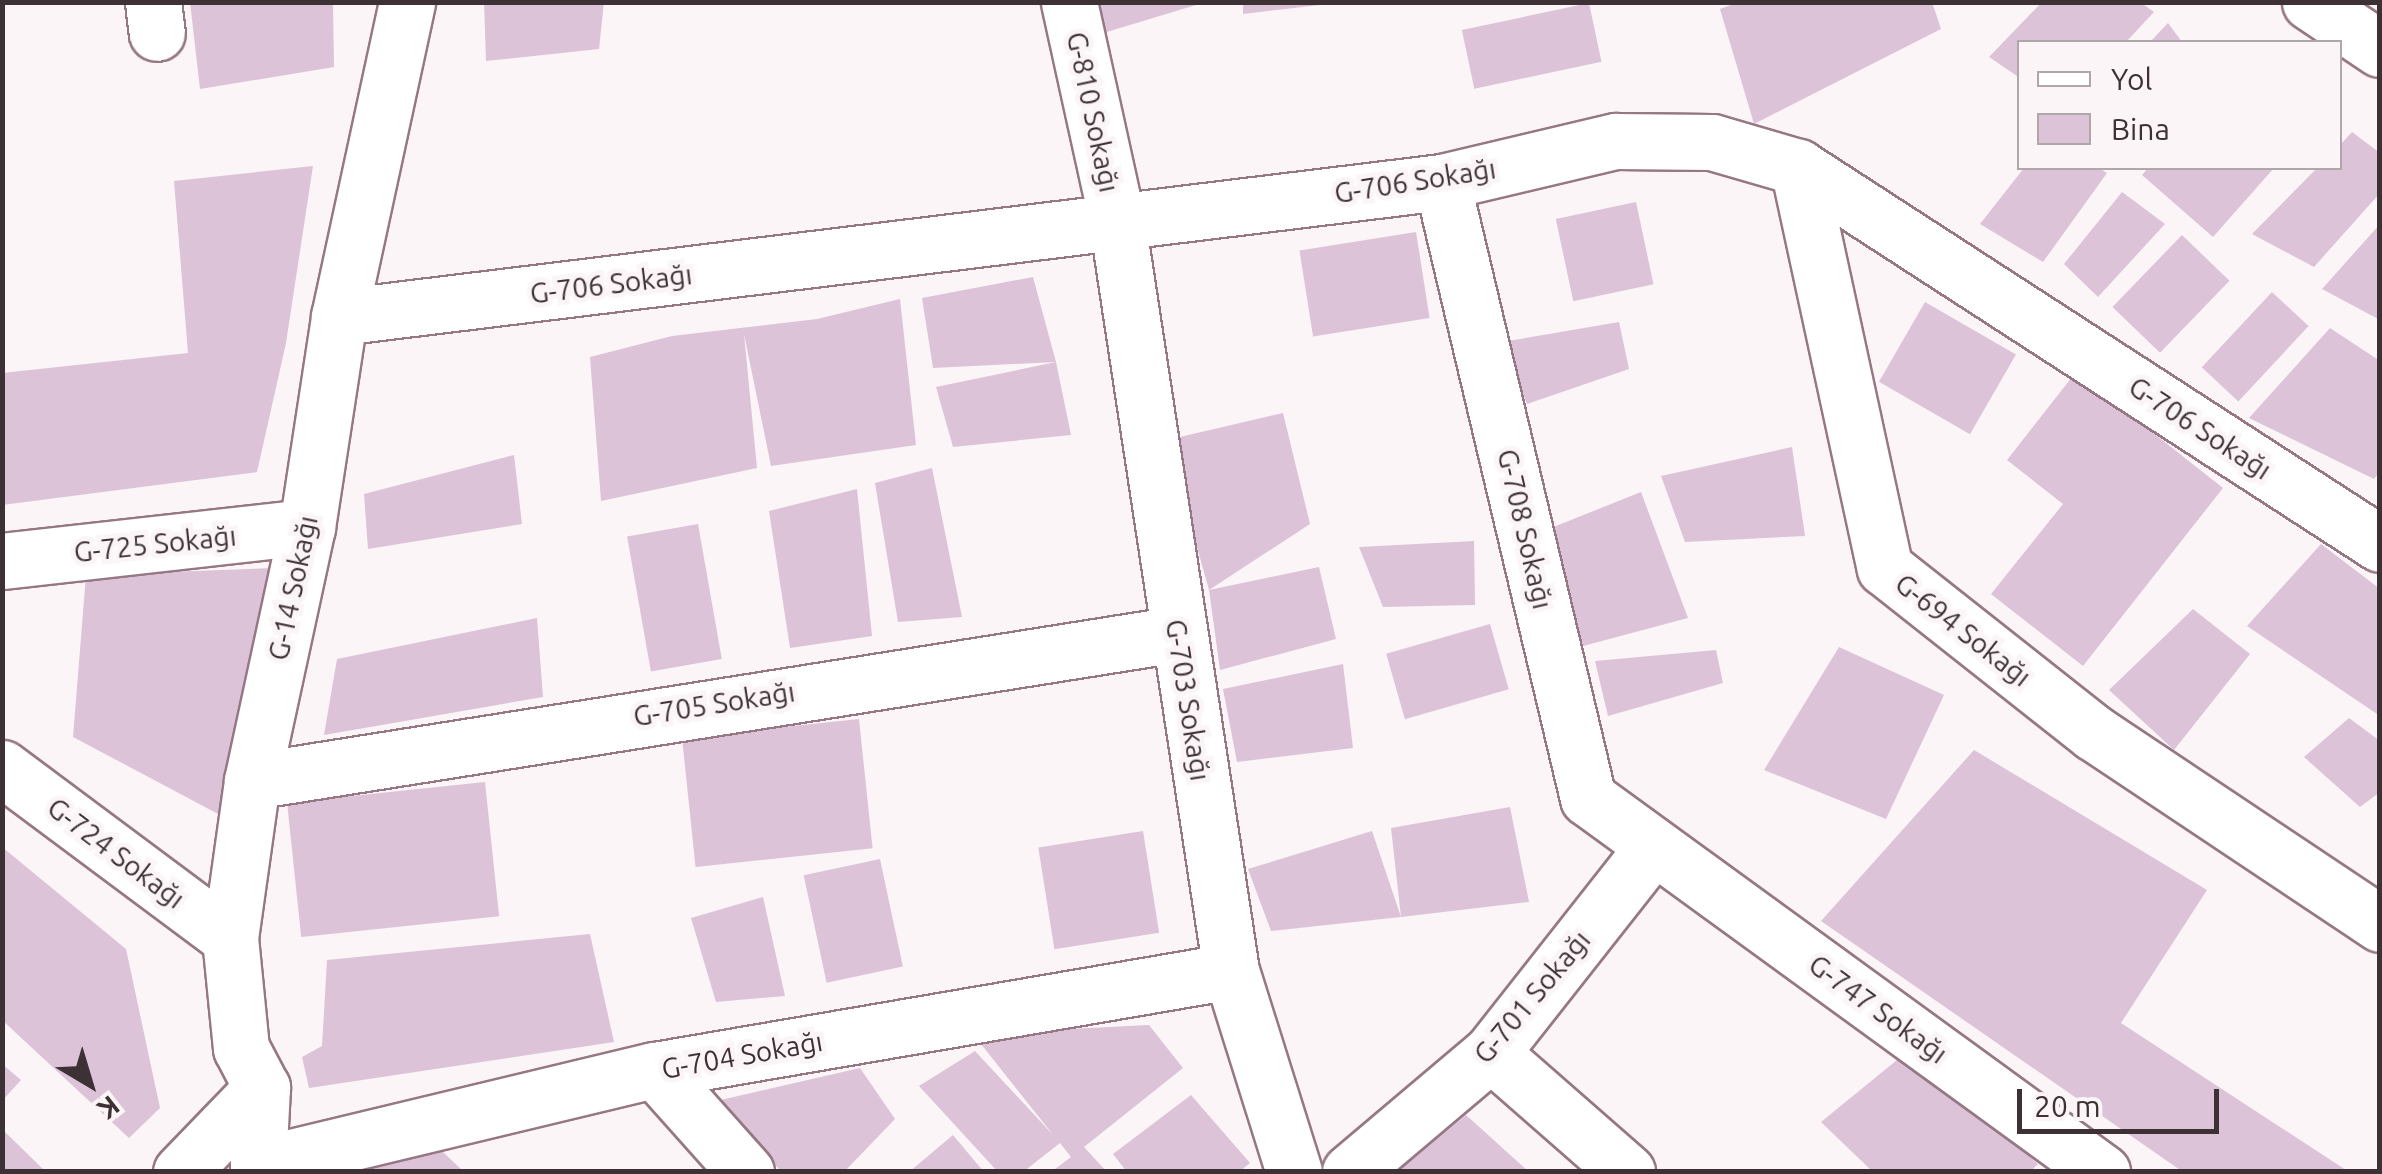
<!DOCTYPE html>
<html>
<head>
<meta charset="utf-8">
<style>
	body { margin:0 }
	#map { position:relative; width:2382px; height:1174px; overflow:hidden; background:#fbf5f7; font-family:Ubuntu,sans-serif }
	div>[style] { position:absolute }
	.building>* { inset:0; background:#dcc3d8; transform-origin:0 0 }
	.roads { filter:drop-shadow(2px 0 #967884) drop-shadow(-2px 0 #967884) drop-shadow(0 2px #967884) drop-shadow(0 -2px #967884) }
	.street>* { height:55px; margin:-27.5px; padding:0 27.5px; transform-origin:27.5px; border-radius:27.5px; background:#fff }
	.secondary>* { height:55px; margin:-27.5px; padding:0 27.5px; transform-origin:27.5px; border-radius:27.5px; background:#fff }
	span { translate:-50% -50%; white-space:nowrap; text-align:center; line-height:1.15; -webkit-text-stroke:10px #fbf5f7; paint-order:stroke }
	.street-label { font-size:28px; color:#3e3136 }
	.frame { position:absolute; inset:0; border:5px solid #3e3136; pointer-events:none }
	.legend { position:absolute; left:2017px; top:40px; width:325px; height:130px; box-sizing:border-box; background:#fbf5f7; border:2px solid #afa7aa; margin:0; padding:12px 18px; list-style:none; font-size:30px; color:#3e3136 }
	.legend li { display:flex; align-items:center; gap:20px; height:50px }
	.legend b { width:50px; border:2px solid #afa7aa }
	.north { position:absolute; left:40px; top:1034px; width:100px; height:100px; -webkit-text-stroke:8px #fbf5f7; paint-order:stroke; rotate:142deg; font-size:28px; font-weight:700; line-height:40px; text-align:center; color:#3e3136 }
	.north::after { content:''; display:block; margin:auto; width:35px; height:45px; background:#3e3136; clip-path:polygon(50% 0,100% 100%,50% 72%,0 100%) }
	.scale { position:absolute; left:2017px; top:1089px; width:202px; height:45px; box-sizing:border-box; border:5px solid #3e3136; border-top:0; padding-left:12px; font-size:30px; line-height:35px; white-space:nowrap; color:#3e3136; -webkit-text-stroke:8px #fbf5f7; paint-order:stroke }
</style>
</head>
<body>
<div id="map">
	<div class="building">
		<i style="clip-path:polygon(190px 2px,333px 2px,334px 67px,200px 89px)"></i>
		<i style="clip-path:polygon(484px 2px,604px 2px,599px 49px,486px 61px)"></i>
		<i style="clip-path:polygon(1097px 2px,1206px 2px,1100px 34px)"></i>
		<i style="clip-path:polygon(1243px 2px,1320px 2px,1320px 5px,1243px 14px)"></i>
		<i style="clip-path:polygon(1739px 2px,1932px 2px,1941px 29px,1754px 124px,1720px 9px)"></i>
		<i style="clip-path:polygon(2042px 2px,2140px 2px,2154px 12px,2126px 42px,2020px 42px,2020px 78px,1989px 57px)"></i>
		<i style="left:1589px;top:3px;width:60px;height:130px;rotate:78deg"></i>
		<i style="clip-path:polygon(2168px 23px,2182px 42px,2150px 42px)"></i>
		<i style="clip-path:polygon(2352px 132px,2380px 153px,2380px 193px,2314px 267px,2252px 234px,2317px 168px,2340px 168px,2340px 145px)"></i>
		<i style="clip-path:polygon(313px 166px,286px 343px,257px 472px,2px 505px,2px 373px,188px 353px,174px 181px)"></i>
		<i style="clip-path:polygon(2024px 168px,2099px 168px,2107px 173px,2043px 262px,1980px 224px)"></i>
		<i style="clip-path:polygon(2148px 168px,2274px 168px,2213px 237px,2142px 175px)"></i>
		<i style="clip-path:polygon(2122px 192px,2165px 224px,2098px 297px,2064px 264px)"></i>
		<i style="left:1636px;top:202px;width:84px;height:82px;rotate:78deg"></i>
		<i style="clip-path:polygon(2380px 224px,2380px 320px,2322px 289px)"></i>
		<i style="left:1416px;top:232px;width:87px;height:118px;rotate:81deg"></i>
		<i style="left:2182px;top:235px;width:66px;height:100px;rotate:44deg"></i>
		<i style="clip-path:polygon(1033px 277px,1056px 362px,933px 368px,922px 298px)"></i>
		<i style="left:2272px;top:292px;width:50px;height:103px;rotate:43deg"></i>
		<i style="clip-path:polygon(900px 299px,916px 445px,771px 466px,744px 334px,757px 468px,601px 501px,590px 357px,672px 336px,817px 319px)"></i>
		<i style="left:1925px;top:302px;width:105px;height:92px;rotate:30deg"></i>
		<i style="clip-path:polygon(1619px 322px,1629px 369px,1527px 404px,1502px 342px)"></i>
		<i style="clip-path:polygon(2330px 328px,2380px 361px,2380px 471px,2374px 479px,2249px 418px)"></i>
		<i style="clip-path:polygon(1056px 362px,1071px 435px,953px 447px,936px 387px)"></i>
		<i style="clip-path:polygon(2076px 372px,2223px 488px,2083px 666px,1991px 594px,2063px 504px,2007px 460px)"></i>
		<i style="clip-path:polygon(1283px 413px,1310px 524px,1209px 590px,1319px 567px,1336px 639px,1220px 670px,1209px 590px,1167px 440px)"></i>
		<i style="clip-path:polygon(1792px 447px,1805px 536px,1685px 542px,1661px 476px)"></i>
		<i style="clip-path:polygon(514px 455px,522px 524px,368px 549px,364px 494px)"></i>
		<i style="clip-path:polygon(932px 468px,962px 617px,898px 622px,875px 483px)"></i>
		<i style="clip-path:polygon(857px 489px,872px 636px,790px 648px,769px 511px)"></i>
		<i style="clip-path:polygon(1641px 492px,1688px 618px,1583px 646px,1546px 530px)"></i>
		<i style="left:698px;top:524px;width:137px;height:72px;rotate:80deg"></i>
		<i style="clip-path:polygon(1474px 541px,1475px 605px,1383px 607px,1359px 547px)"></i>
		<i style="clip-path:polygon(2321px 544px,2380px 589px,2380px 716px,2247px 626px)"></i>
		<i style="clip-path:polygon(274px 568px,220px 815px,73px 737px,86px 575px)"></i>
		<i style="clip-path:polygon(2193px 609px,2250px 654px,2174px 750px,2109px 690px)"></i>
		<i style="clip-path:polygon(537px 618px,543px 697px,324px 735px,337px 659px)"></i>
		<i style="left:1490px;top:624px;width:68px;height:108px;rotate:74deg"></i>
		<i style="clip-path:polygon(1839px 647px,1944px 695px,1886px 819px,1764px 770px)"></i>
		<i style="clip-path:polygon(1716px 650px,1723px 683px,1608px 716px,1595px 661px)"></i>
		<i style="clip-path:polygon(1343px 664px,1353px 748px,1237px 762px,1223px 689px)"></i>
		<i style="clip-path:polygon(2349px 718px,2380px 741px,2380px 792px,2360px 807px,2304px 757px)"></i>
		<i style="left:859px;top:719px;width:130px;height:178px;rotate:84deg"></i>
		<i style="clip-path:polygon(1974px 750px,2207px 890px,2121px 1023px,2349px 1172px,2183px 1172px,1821px 921px)"></i>
		<i style="left:485px;top:782px;width:135px;height:199px;rotate:84deg"></i>
		<i style="clip-path:polygon(1510px 807px,1529px 902px,1401px 917px,1271px 931px,1248px 869px,1372px 831px,1401px 917px,1391px 828px)"></i>
		<i style="left:1143px;top:831px;width:103px;height:106px;rotate:81deg"></i>
		<i style="clip-path:polygon(2px 847px,126px 949px,160px 1108px,129px 1138px,2px 1020px)"></i>
		<i style="left:880px;top:859px;width:110px;height:78px;rotate:78deg"></i>
		<i style="clip-path:polygon(763px 897px,785px 996px,716px 1002px,691px 918px)"></i>
		<i style="clip-path:polygon(590px 934px,614px 1042px,309px 1088px,302px 1057px,322px 1046px,327px 960px)"></i>
		<i style="clip-path:polygon(1149px 1025px,1183px 1068px,1084px 1147px,1107px 1172px,1051px 1172px,1071px 1157px,1060px 1143px,1023px 1172px,998px 1172px,919px 1086px,975px 1051px,1054px 1136px,973px 1034px)"></i>
		<i style="clip-path:polygon(1908px 1051px,2038px 1164px,2030px 1172px,1873px 1172px,1821px 1122px)"></i>
		<i style="clip-path:polygon(2px 1064px,21px 1080px,2px 1101px)"></i>
		<i style="clip-path:polygon(860px 1068px,895px 1119px,844px 1172px,782px 1172px,712px 1102px)"></i>
		<i style="clip-path:polygon(1191px 1095px,1250px 1163px,1239px 1172px,1127px 1172px,1113px 1154px)"></i>
		<i style="clip-path:polygon(1466px 1115px,1529px 1172px,1397px 1172px)"></i>
		<i style="clip-path:polygon(2px 1129px,46px 1172px,2px 1172px)"></i>
		<i style="clip-path:polygon(421px 1131px,464px 1172px,335px 1172px)"></i>
		<i style="clip-path:polygon(953px 1135px,984px 1172px,909px 1172px)"></i>
	</div>
	<div class="roads">
		<div class="street">
			<i style="left:153px;top:2px;width:31px;rotate:83deg"></i>
			<i style="left:1069px;top:2px;width:224px;rotate:77.6deg"></i>
			<i style="left:1117px;top:221px;width:759px;rotate:81.36deg"></i>
			<i style="left:1231px;top:971px;width:211px;rotate:72.6deg"></i>
			<i style="left:2310px;top:2px;width:84px;rotate:33.9deg"></i>
			<i style="left:1798px;top:167px;width:410px;rotate:77.8deg"></i>
			<i style="left:1885px;top:568px;width:266px;rotate:38.3deg"></i>
			<i style="left:2094px;top:733px;width:344px;rotate:33.7deg"></i>
			<i style="left:1442px;top:182px;width:633px;rotate:76.67deg"></i>
			<i style="left:1588px;top:798px;width:636px;rotate:36.04deg"></i>
			<i style="left:339px;top:317px;width:1111px;rotate:-6.98deg"></i>
			<i style="left:1442px;top:182px;width:179px;rotate:-13.3deg"></i>
			<i style="left:1616px;top:141px;width:96px;rotate:0.6deg"></i>
			<i style="left:1712px;top:142px;width:90px;rotate:16.2deg"></i>
			<i style="left:1798px;top:167px;width:693px;rotate:32.93deg"></i>
			<i style="left:2px;top:561px;width:307px;rotate:-6.4deg"></i>
			<i style="left:252px;top:781px;width:937px;rotate:-9.03deg"></i>
			<i style="left:230px;top:938px;width:159px;rotate:-82deg"></i>
			<i style="left:252px;top:781px;width:260px;rotate:-77.8deg"></i>
			<i style="left:307px;top:527px;width:212px;rotate:-81.3deg"></i>
			<i style="left:339px;top:317px;width:322px;rotate:-77.8deg"></i>
			<i style="left:1491px;top:1053px;width:181px;rotate:41.2deg"></i>
			<i style="left:655px;top:1070px;width:137px;rotate:48.3deg"></i>
			<i style="left:258px;top:1165px;width:408px;rotate:-13.5deg"></i>
			<i style="left:655px;top:1070px;width:584px;rotate:-9.75deg"></i>
			<i style="left:181px;top:1172px;width:117px;rotate:-46deg"></i>
			<i style="left:1350px;top:1172px;width:185px;rotate:-40.2deg"></i>
			<i style="left:1491px;top:1053px;width:262px;rotate:-51.8deg"></i>
		</div>
		<div class="secondary">
			<i style="left:2px;top:768px;width:284px;rotate:36.7deg"></i>
			<i style="left:230px;top:938px;width:111px;rotate:84.3deg"></i>
			<i style="left:241px;top:1048px;width:45px;rotate:62.3deg"></i>
			<i style="left:262px;top:1088px;width:77px;rotate:93deg"></i>
			<i style="left:258px;top:1165px;width:9px;rotate:49deg"></i>
		</div>
	</div>
	<div class="street-label">
		<span style="left:1093px;top:112px;rotate:78deg">G-810 Sokağı</span>
		<span style="left:1415px;top:181px;rotate:-9deg">G-706 Sokağı</span>
		<span style="left:611px;top:284px;rotate:-7deg">G-706 Sokağı</span>
		<span style="left:2200px;top:428px;rotate:33deg">G-706 Sokağı</span>
		<span style="left:1525px;top:529px;rotate:77deg">G-708 Sokağı</span>
		<span style="left:155px;top:544px;rotate:-6deg">G-725 Sokağı</span>
		<span style="left:293px;top:588px;rotate:-78deg">G-14 Sokağı</span>
		<span style="left:1963px;top:630px;rotate:38deg">G-694 Sokağı</span>
		<span style="left:1188px;top:700px;rotate:81deg">G-703 Sokağı</span>
		<span style="left:714px;top:704px;rotate:-9deg">G-705 Sokağı</span>
		<span style="left:116px;top:853px;rotate:37deg">G-724 Sokağı</span>
		<span style="left:1532px;top:997px;rotate:-50deg">G-701 Sokağı</span>
		<span style="left:1878px;top:1009px;rotate:36deg">G-747 Sokağı</span>
		<span style="left:742px;top:1055px;rotate:-10deg">G-704 Sokağı</span>
	</div>
	<div class="frame"></div>
	<ul class="legend">
	<li><b style="height:12px;background:#fff"></b>Yol</li>
	<li><b style="height:28px;background:#dcc3d8"></b>Bina</li>
	</ul>
	<div class="north">K</div>
	<div class="scale">20 m</div>
</div>
</body>
</html>
